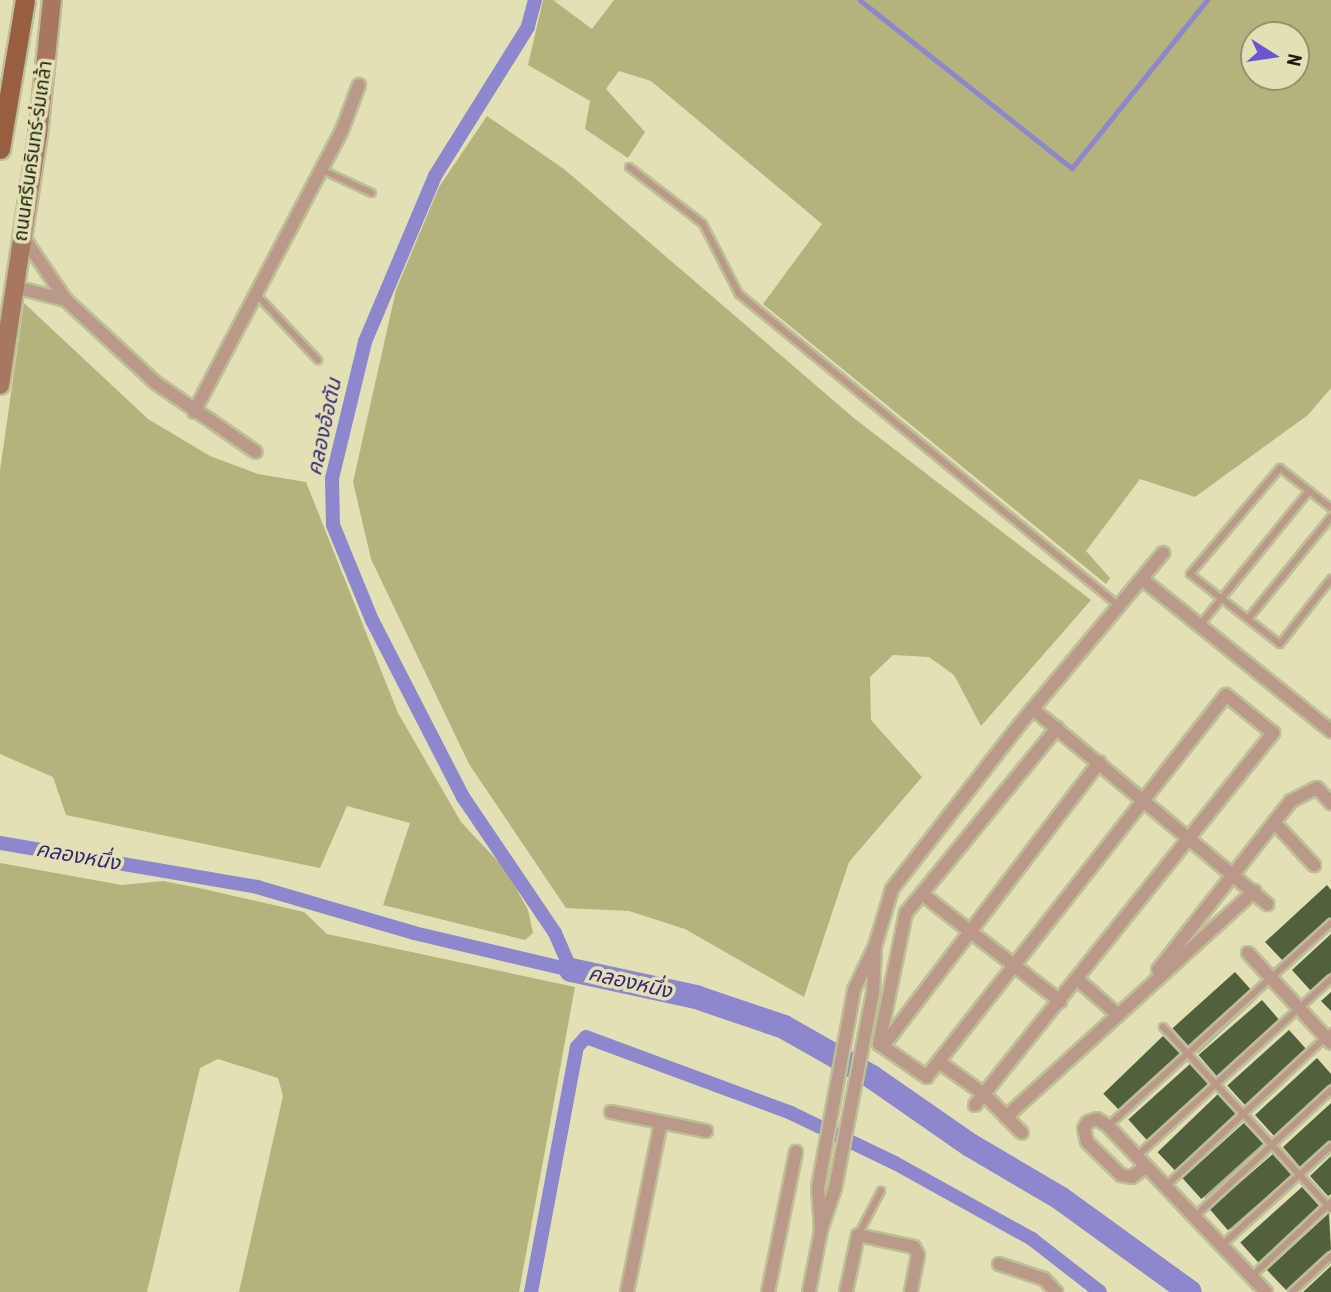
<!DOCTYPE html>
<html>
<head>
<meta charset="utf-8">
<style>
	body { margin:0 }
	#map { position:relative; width:1331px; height:1292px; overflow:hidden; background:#e1e1b5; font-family:"Roboto Condensed","Noto Sans Thai",sans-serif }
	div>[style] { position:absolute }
	.green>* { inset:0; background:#b4b37c }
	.shadow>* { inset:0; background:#0003; transform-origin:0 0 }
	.stream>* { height:4.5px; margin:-2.25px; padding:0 2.25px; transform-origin:2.25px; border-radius:2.25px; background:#8d87cd }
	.canal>* { height:14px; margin:-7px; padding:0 7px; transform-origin:7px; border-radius:7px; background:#8d87cd }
	.river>* { height:24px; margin:-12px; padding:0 12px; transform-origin:12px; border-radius:12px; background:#8d87cd }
	.building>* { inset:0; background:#52613d; transform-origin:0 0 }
	.roads { filter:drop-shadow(2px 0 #bebe97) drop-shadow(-2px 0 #bebe97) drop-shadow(0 2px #bebe97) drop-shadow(0 -2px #bebe97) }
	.service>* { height:6px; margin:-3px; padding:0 3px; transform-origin:3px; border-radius:3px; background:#ba9989 }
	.minor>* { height:12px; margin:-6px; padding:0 6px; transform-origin:6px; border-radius:6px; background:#ba9989 }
	.secondary>* { height:18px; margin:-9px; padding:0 9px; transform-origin:9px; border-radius:9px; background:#a77760 }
	.primary>* { height:19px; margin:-9.5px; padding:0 9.5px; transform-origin:9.5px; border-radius:9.5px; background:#985e41 }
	span { translate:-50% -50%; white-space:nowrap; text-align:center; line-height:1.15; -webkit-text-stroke:7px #e1e1b5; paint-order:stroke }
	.street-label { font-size:19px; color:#1e1d0d }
	.water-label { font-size:21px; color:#382678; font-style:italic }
	.north { position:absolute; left:1240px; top:21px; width:70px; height:70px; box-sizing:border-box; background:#e1e1b5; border:2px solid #939372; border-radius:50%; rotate:102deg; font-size:19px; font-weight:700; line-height:28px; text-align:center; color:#1e1d0d }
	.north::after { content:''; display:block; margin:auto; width:24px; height:32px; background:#6c56d0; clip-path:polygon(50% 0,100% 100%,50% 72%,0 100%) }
</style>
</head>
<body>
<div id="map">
	<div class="green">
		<i style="clip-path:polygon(evenodd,543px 0,553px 0,592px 29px,614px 0,1331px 0,1331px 388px,1308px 415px,1195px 497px,1140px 479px,1086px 551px,1110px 578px,1106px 584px,763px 304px,822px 224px,651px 81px,619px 71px,606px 89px,645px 132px,628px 158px,585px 129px,590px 101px,528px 65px,543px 0,1254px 35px,1296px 35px,1296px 77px,1254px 77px,1254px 35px)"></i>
		<i style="clip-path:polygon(487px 116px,564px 169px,855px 419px,1091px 600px,981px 726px,954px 675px,929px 657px,893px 655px,870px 677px,871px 720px,922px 777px,849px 862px,804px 997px,685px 929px,629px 911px,566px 908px,469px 764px,371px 559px,353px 482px,396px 290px,439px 187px)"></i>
		<i style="clip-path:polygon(24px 303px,148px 419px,210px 456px,258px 474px,306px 482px,398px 713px,461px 822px,506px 870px,528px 910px,533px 933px,525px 940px,383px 905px,410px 823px,347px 806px,320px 868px,66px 815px,53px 777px,0 754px,0 470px)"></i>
		<i style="clip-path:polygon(0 863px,122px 885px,163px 881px,199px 888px,304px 912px,327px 934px,575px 987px,519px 1292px,239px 1292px,283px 1096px,278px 1078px,218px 1059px,200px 1068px,147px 1292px,0 1292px)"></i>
	</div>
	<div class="shadow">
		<i style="clip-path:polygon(1331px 892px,1331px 928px,1289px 966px,1267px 942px)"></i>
		<i style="clip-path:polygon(1331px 936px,1331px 981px,1317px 994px,1294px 970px)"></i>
		<i style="left:1235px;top:974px;width:33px;height:81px;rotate:47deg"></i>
		<i style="left:1262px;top:1003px;width:32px;height:81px;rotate:46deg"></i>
		<i style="left:1289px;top:1032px;width:33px;height:81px;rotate:47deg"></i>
		<i style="left:1163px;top:1038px;width:33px;height:80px;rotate:47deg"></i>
		<i style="left:1190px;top:1066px;width:33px;height:80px;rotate:47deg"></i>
		<i style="clip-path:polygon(1331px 1076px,1331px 1092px,1279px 1139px,1257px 1115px)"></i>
		<i style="left:1218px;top:1096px;width:33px;height:81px;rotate:47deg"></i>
		<i style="clip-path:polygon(1331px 1105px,1331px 1149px,1307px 1171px,1285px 1147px)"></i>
		<i style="left:1245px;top:1125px;width:32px;height:80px;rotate:46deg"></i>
		<i style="left:1273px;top:1157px;width:33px;height:80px;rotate:47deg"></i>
		<i style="left:1302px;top:1190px;width:33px;height:80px;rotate:47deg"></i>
		<i style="clip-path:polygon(1328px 1216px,1331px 1257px,1290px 1292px,1269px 1270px)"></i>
	</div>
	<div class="stream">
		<i style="left:860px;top:0;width:270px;rotate:38.4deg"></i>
		<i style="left:1072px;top:168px;width:216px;rotate:-51.2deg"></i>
	</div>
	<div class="canal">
		<i style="left:535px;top:0;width:28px;rotate:105deg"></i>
		<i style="left:528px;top:27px;width:176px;rotate:122deg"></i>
		<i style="left:435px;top:176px;width:180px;rotate:112.9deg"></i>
		<i style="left:365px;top:342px;width:140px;rotate:103.6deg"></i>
		<i style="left:332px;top:478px;width:47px;rotate:88.8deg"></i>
		<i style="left:333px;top:525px;width:103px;rotate:67.7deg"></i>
		<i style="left:372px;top:620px;width:199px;rotate:62.8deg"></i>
		<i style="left:463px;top:797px;width:164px;rotate:55.9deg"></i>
		<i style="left:555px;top:933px;width:40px;rotate:66.6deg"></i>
		<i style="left:0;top:843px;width:261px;rotate:9.7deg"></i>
		<i style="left:257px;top:887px;width:164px;rotate:16.3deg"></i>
		<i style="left:414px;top:933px;width:161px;rotate:13.3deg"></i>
		<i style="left:531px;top:1292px;width:249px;rotate:-79.4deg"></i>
		<i style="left:577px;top:1047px;width:13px;rotate:-48deg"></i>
		<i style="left:586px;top:1037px;width:219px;rotate:20.3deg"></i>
		<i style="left:791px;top:1113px;width:115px;rotate:25.7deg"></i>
		<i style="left:895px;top:1163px;width:157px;rotate:29deg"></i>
		<i style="left:1032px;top:1239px;width:86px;rotate:37.9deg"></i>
	</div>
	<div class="river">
		<i style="left:571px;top:970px;width:128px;rotate:12.2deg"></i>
		<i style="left:696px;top:997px;width:93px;rotate:18.8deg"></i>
		<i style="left:784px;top:1027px;width:101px;rotate:29.6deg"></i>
		<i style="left:872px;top:1077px;width:119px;rotate:34.8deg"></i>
		<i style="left:970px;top:1145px;width:104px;rotate:30.5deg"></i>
		<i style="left:1060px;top:1198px;width:160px;rotate:35.9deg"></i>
	</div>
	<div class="building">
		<i style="clip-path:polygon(1327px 885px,1331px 890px,1331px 919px,1284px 962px,1265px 942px)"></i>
		<i style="clip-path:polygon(1331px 934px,1331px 972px,1311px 991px,1292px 970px)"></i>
		<i style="left:1235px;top:972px;width:27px;height:84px;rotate:48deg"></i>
		<i style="clip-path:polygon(1331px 992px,1331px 1011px,1321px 1001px)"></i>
		<i style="left:1262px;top:1000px;width:28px;height:84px;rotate:49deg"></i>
		<i style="left:1289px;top:1030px;width:28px;height:83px;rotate:48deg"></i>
		<i style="left:1163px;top:1036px;width:28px;height:83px;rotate:46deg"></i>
		<i style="clip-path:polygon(1317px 1058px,1331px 1074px,1331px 1083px,1274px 1136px,1255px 1115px)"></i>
		<i style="left:1190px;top:1064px;width:28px;height:83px;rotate:48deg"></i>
		<i style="left:1218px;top:1094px;width:28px;height:84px;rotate:46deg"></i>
		<i style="clip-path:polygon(1331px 1103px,1331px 1141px,1301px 1168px,1283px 1147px)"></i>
		<i style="left:1245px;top:1122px;width:28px;height:84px;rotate:48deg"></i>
		<i style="left:1273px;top:1154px;width:28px;height:84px;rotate:49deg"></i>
		<i style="clip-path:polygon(1331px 1156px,1331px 1194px,1328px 1196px,1310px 1176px)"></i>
		<i style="left:1302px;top:1187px;width:28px;height:83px;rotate:48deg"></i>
		<i style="clip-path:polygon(1329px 1213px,1331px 1249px,1286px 1290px,1267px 1270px)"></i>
		<i style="clip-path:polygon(1331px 1266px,1331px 1292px,1303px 1292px)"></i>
	</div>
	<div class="roads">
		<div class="service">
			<i style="left:629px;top:167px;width:93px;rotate:37.6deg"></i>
			<i style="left:703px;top:224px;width:79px;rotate:62.8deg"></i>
			<i style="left:739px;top:294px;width:492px;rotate:39.4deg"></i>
			<i style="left:320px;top:169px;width:57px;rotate:24.8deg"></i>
			<i style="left:255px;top:293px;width:92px;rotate:46.8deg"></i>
			<i style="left:1331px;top:508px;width:65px;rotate:-141.9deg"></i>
			<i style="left:1280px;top:468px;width:139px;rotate:130.3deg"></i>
			<i style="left:1190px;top:574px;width:114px;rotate:37.9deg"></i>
			<i style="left:1280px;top:644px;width:83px;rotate:-51.9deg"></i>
			<i style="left:1248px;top:619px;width:132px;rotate:-50.9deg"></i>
			<i style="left:1200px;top:625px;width:173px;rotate:-50.9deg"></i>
			<i style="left:1163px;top:1027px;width:248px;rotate:47.3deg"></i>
			<i style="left:1108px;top:1126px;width:302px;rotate:-42.3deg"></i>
			<i style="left:1136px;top:1157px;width:264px;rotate:-42.4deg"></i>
			<i style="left:1166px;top:1186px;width:226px;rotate:-43deg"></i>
			<i style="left:1194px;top:1217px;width:187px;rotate:-42.8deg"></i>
			<i style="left:858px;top:1235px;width:50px;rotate:-62.4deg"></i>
			<i style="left:1221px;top:1246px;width:149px;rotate:-42.3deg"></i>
			<i style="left:1251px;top:1277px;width:110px;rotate:-43.2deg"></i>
			<i style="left:1292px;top:1292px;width:53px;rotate:-42.7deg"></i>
		</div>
		<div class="minor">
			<i style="left:24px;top:238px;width:75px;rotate:55.9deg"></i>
			<i style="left:66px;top:300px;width:122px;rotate:42.7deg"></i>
			<i style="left:156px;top:383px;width:121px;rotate:34.6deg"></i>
			<i style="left:15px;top:287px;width:53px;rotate:14.3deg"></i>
			<i style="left:194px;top:412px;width:318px;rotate:-62.3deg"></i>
			<i style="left:342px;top:130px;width:48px;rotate:-69.3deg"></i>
			<i style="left:1142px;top:579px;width:243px;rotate:38.8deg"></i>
			<i style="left:1033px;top:709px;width:305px;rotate:39.8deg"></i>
			<i style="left:1274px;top:822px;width:59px;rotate:47.1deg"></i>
			<i style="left:922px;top:894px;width:175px;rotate:37.8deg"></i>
			<i style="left:1248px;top:953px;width:122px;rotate:47.3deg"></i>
			<i style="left:1158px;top:970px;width:215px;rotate:-51.8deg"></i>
			<i style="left:1291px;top:801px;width:29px;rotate:-27deg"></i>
			<i style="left:1317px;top:788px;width:21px;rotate:47deg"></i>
			<i style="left:1077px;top:979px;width:55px;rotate:41.3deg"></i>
			<i style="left:883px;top:1046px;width:357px;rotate:-52.7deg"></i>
			<i style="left:939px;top:1062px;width:55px;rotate:35.4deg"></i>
			<i style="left:984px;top:1094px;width:54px;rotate:45.7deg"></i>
			<i style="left:975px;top:1105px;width:477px;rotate:-51.3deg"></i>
			<i style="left:1273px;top:733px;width:60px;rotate:-141deg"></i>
			<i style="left:1226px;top:695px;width:485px;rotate:128.1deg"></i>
			<i style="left:927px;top:1077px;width:58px;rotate:-145.5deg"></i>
			<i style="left:879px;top:1044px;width:134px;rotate:-78.4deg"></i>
			<i style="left:906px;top:913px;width:239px;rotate:-50.8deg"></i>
			<i style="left:611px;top:1112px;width:51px;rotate:11.3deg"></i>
			<i style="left:1006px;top:1117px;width:336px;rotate:-42.3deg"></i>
			<i style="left:1145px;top:1167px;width:16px;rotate:142deg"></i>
			<i style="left:1132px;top:1177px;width:11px;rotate:-170deg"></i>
			<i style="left:1121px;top:1175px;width:47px;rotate:-135.9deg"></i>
			<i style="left:1087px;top:1142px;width:14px;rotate:-102deg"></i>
			<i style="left:1084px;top:1128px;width:7px;rotate:-56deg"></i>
			<i style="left:1088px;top:1122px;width:9px;rotate:-18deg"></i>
			<i style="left:1097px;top:1119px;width:13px;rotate:32deg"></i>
			<i style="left:1108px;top:1126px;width:229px;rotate:46.4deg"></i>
			<i style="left:821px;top:1230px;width:43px;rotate:-94deg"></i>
			<i style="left:818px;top:1187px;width:200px;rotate:-79.6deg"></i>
			<i style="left:854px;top:990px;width:49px;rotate:-64.5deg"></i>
			<i style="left:875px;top:946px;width:59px;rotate:-73.4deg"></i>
			<i style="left:892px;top:889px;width:209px;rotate:-52.2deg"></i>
			<i style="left:1020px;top:724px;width:223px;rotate:-50.1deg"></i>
			<i style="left:999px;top:1264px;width:47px;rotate:18.4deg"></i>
			<i style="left:1044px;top:1279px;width:18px;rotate:47deg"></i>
			<i style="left:627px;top:1292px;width:173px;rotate:-78.7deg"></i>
			<i style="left:661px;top:1122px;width:46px;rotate:11.3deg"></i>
			<i style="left:768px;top:1292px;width:143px;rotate:-78.7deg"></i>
			<i style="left:809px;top:1292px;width:63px;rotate:-79deg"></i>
			<i style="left:821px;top:1230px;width:44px;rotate:-71.6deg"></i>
			<i style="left:835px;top:1188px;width:199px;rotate:-79deg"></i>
			<i style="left:873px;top:993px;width:47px;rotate:-87.6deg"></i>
			<i style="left:846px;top:1292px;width:58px;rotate:-78.1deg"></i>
			<i style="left:858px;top:1235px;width:57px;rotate:12.1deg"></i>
			<i style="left:914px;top:1247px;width:9px;rotate:63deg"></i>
			<i style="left:918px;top:1255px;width:38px;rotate:101deg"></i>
		</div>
		<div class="secondary">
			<i style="left:0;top:385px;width:253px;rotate:-81.4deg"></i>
			<i style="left:38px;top:135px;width:136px;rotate:-84.1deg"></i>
		</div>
		<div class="primary">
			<i style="left:0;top:149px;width:151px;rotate:-80.5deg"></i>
		</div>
	</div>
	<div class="street-label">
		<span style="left:33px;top:151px;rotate:-82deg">ถนนศรีนครินทร์-ร่มเกล้า</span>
	</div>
	<div class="water-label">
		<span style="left:324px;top:427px;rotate:-78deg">คลองอ้อตัน</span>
		<span style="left:78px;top:856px;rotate:10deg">คลองหนึ่ง</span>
		<span style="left:630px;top:982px;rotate:13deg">คลองหนึ่ง</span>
	</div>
	<div class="north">N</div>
</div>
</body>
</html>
